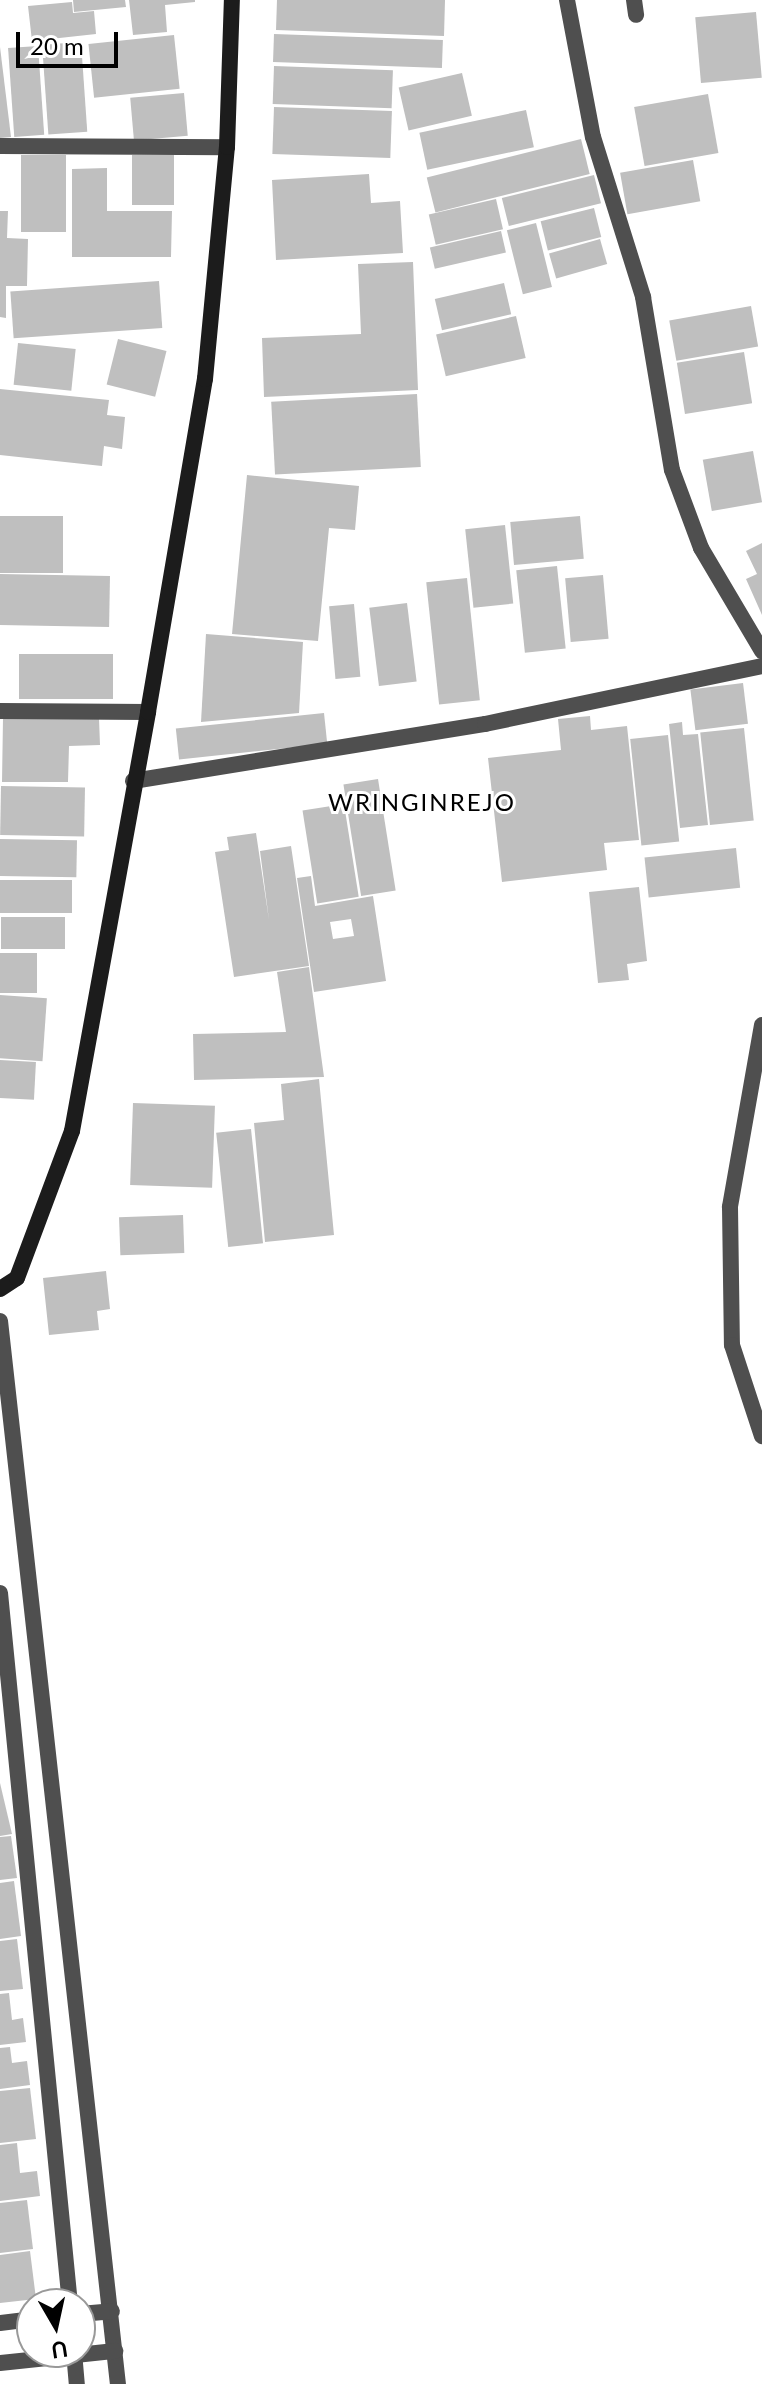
<!DOCTYPE html>
<html>
<head>
<meta charset="utf-8">
<style>
	body { margin:0 }
	#map { position:relative; width:762px; height:2384px; overflow:hidden; background:#fff; font-family:Lato,sans-serif }
	div>[style] { position:absolute }
	.building>* { inset:0; background:#bfbfbf; transform-origin:0 0 }
	.street>* { height:16px; margin:-8px; padding:0 8px; transform-origin:8px; border-radius:8px; background:#4f4f4f }
	.secondary>* { height:16px; margin:-8px; padding:0 8px; transform-origin:8px; border-radius:8px; background:#1c1c1c }
	span { translate:-50% -50%; white-space:nowrap; text-align:center; line-height:1.15; -webkit-text-stroke:6px #fff; paint-order:stroke }
	.quarter-label { font-size:24px; color:#000; letter-spacing:2px }
	.north { position:absolute; left:16px; top:2288px; width:80px; height:80px; box-sizing:border-box; background:#fff; border:2px solid #999; border-radius:50%; rotate:171deg; font-size:22px; font-weight:700; line-height:32px; text-align:center; color:#000 }
	.north::after { content:''; display:block; margin:auto; width:28px; height:36px; background:#000; clip-path:polygon(50% 0,100% 100%,50% 72%,0 100%) }
	.scale { position:absolute; left:16px; top:32px; width:102px; height:36px; box-sizing:border-box; border:4px solid #000; border-top:0; padding-left:10px; font-size:24px; line-height:28px; white-space:nowrap; color:#000; -webkit-text-stroke:6px #fff; paint-order:stroke }
</style>
</head>
<body>
<div id="map">
	<div class="building">
		<i style="clip-path:polygon(73px 0,125px 0,126px 7px,74px 12px)"></i>
		<i style="clip-path:polygon(129px 0,195px 0,195px 2px,165px 5px,167px 32px,133px 35px)"></i>
		<i style="clip-path:polygon(277px 0,445px 0,444px 36px,276px 30px)"></i>
		<i style="clip-path:polygon(72px 2px,73px 13px,94px 11px,96px 34px,32px 41px,28px 6px)"></i>
		<i style="left:756px;top:12px;width:66px;height:61px;rotate:85deg"></i>
		<i style="left:274px;top:34px;width:169px;height:28px;rotate:2deg"></i>
		<i style="left:174px;top:35px;width:54px;height:86px;rotate:84deg"></i>
		<i style="left:81px;top:42px;width:90px;height:39px;rotate:86deg"></i>
		<i style="left:38px;top:46px;width:89px;height:30px;rotate:86deg"></i>
		<i style="clip-path:polygon(0 47px,11px 137px,0 138px)"></i>
		<i style="left:274px;top:66px;width:119px;height:38px;rotate:2deg"></i>
		<i style="left:462px;top:73px;width:44px;height:65px;rotate:77deg"></i>
		<i style="left:184px;top:93px;width:43px;height:54px;rotate:85deg"></i>
		<i style="left:708px;top:94px;width:60px;height:75px;rotate:80deg"></i>
		<i style="left:274px;top:107px;width:118px;height:47px;rotate:2deg"></i>
		<i style="left:526px;top:110px;width:38px;height:109px;rotate:78deg"></i>
		<i style="left:581px;top:139px;width:36px;height:159px;rotate:76deg"></i>
		<i style="left:66px;top:155px;width:77px;height:45px;rotate:90deg"></i>
		<i style="left:132px;top:155px;width:42px;height:50px"></i>
		<i style="left:693px;top:160px;width:42px;height:74px;rotate:80deg"></i>
		<i style="clip-path:polygon(107px 168px,107px 211px,172px 211px,171px 257px,72px 257px,72px 169px)"></i>
		<i style="clip-path:polygon(369px 174px,371px 203px,400px 201px,403px 253px,276px 260px,272px 180px)"></i>
		<i style="left:594px;top:175px;width:29px;height:95px;rotate:76deg"></i>
		<i style="left:496px;top:199px;width:31px;height:69px;rotate:77deg"></i>
		<i style="left:594px;top:208px;width:30px;height:55px;rotate:76deg"></i>
		<i style="clip-path:polygon(0 211px,8px 211px,7px 238px,28px 239px,27px 286px,6px 286px,6px 318px,0 317px)"></i>
		<i style="left:536px;top:223px;width:66px;height:30px;rotate:76deg"></i>
		<i style="left:501px;top:231px;width:22px;height:73px;rotate:77deg"></i>
		<i style="left:600px;top:239px;width:26px;height:53px;rotate:74deg"></i>
		<i style="clip-path:polygon(413px 262px,418px 390px,264px 397px,262px 338px,361px 334px,358px 264px)"></i>
		<i style="left:159px;top:281px;width:47px;height:149px;rotate:86deg"></i>
		<i style="left:504px;top:283px;width:32px;height:71px;rotate:77deg"></i>
		<i style="left:751px;top:306px;width:41px;height:83px;rotate:80deg"></i>
		<i style="left:516px;top:316px;width:43px;height:82px;rotate:77deg"></i>
		<i style="left:118px;top:339px;width:50px;height:47px;rotate:14deg"></i>
		<i style="left:18px;top:343px;width:58px;height:42px;rotate:6deg"></i>
		<i style="left:744px;top:352px;width:52px;height:68px;rotate:81deg"></i>
		<i style="clip-path:polygon(0 389px,109px 400px,107px 415px,125px 417px,122px 449px,104px 446px,102px 466px,0 455px)"></i>
		<i style="left:417px;top:394px;width:73px;height:146px;rotate:87deg"></i>
		<i style="left:753px;top:451px;width:52px;height:51px;rotate:80deg"></i>
		<i style="clip-path:polygon(247px 475px,359px 486px,355px 530px,329px 528px,318px 641px,232px 634px)"></i>
		<i style="left:0;top:516px;width:63px;height:57px"></i>
		<i style="left:580px;top:516px;width:43px;height:70px;rotate:85deg"></i>
		<i style="left:505px;top:525px;width:79px;height:40px;rotate:84deg"></i>
		<i style="clip-path:polygon(762px 543px,762px 615px,746px 579px,757px 574px,746px 551px)"></i>
		<i style="left:557px;top:566px;width:83px;height:41px;rotate:84deg"></i>
		<i style="left:0;top:574px;width:110px;height:51px;rotate:1deg"></i>
		<i style="left:603px;top:575px;width:64px;height:38px;rotate:85deg"></i>
		<i style="left:467px;top:578px;width:123px;height:41px;rotate:84deg"></i>
		<i style="left:407px;top:603px;width:79px;height:38px;rotate:83deg"></i>
		<i style="left:354px;top:604px;width:73px;height:25px;rotate:85deg"></i>
		<i style="clip-path:polygon(206px 634px,303px 642px,299px 713px,201px 722px)"></i>
		<i style="left:19px;top:654px;width:94px;height:45px"></i>
		<i style="left:743px;top:683px;width:41px;height:53px;rotate:83deg"></i>
		<i style="left:324px;top:713px;width:31px;height:149px;rotate:84deg"></i>
		<i style="clip-path:polygon(590px 716px,591px 730px,627px 726px,639px 840px,604px 843px,607px 870px,502px 882px,488px 758px,561px 750px,558px 719px)"></i>
		<i style="clip-path:polygon(3px 718px,99px 718px,100px 745px,69px 746px,68px 782px,2px 782px)"></i>
		<i style="clip-path:polygon(682px 722px,683px 735px,698px 734px,708px 825px,680px 828px,669px 724px)"></i>
		<i style="left:744px;top:728px;width:93px;height:44px;rotate:84deg"></i>
		<i style="left:668px;top:735px;width:107px;height:38px;rotate:84deg"></i>
		<i style="left:378px;top:779px;width:113px;height:35px;rotate:81deg"></i>
		<i style="left:1px;top:786px;width:84px;height:49px;rotate:1deg"></i>
		<i style="left:344px;top:804px;width:94px;height:42px;rotate:81deg"></i>
		<i style="clip-path:polygon(256px 833px,269px 920px,260px 851px,291px 846px,309px 966px,234px 977px,215px 852px,229px 850px,227px 837px)"></i>
		<i style="left:0;top:839px;width:77px;height:37px;rotate:1deg"></i>
		<i style="left:736px;top:848px;width:40px;height:92px;rotate:84deg"></i>
		<i style="clip-path:polygon(evenodd,311px 876px,315px 906px,373px 896px,386px 981px,314px 992px,297px 878px,311px 876px,351px 919px,354px 936px,333px 939px,330px 922px,351px 919px)"></i>
		<i style="left:0;top:880px;width:72px;height:33px"></i>
		<i style="clip-path:polygon(639px 887px,647px 961px,627px 964px,629px 980px,598px 983px,589px 892px)"></i>
		<i style="left:1px;top:917px;width:64px;height:32px"></i>
		<i style="left:0;top:953px;width:37px;height:40px"></i>
		<i style="clip-path:polygon(309px 967px,324px 1077px,194px 1080px,193px 1034px,286px 1032px,277px 972px)"></i>
		<i style="left:0;top:995px;width:47px;height:63px;rotate:4deg"></i>
		<i style="left:0;top:1060px;width:36px;height:38px;rotate:3deg"></i>
		<i style="clip-path:polygon(319px 1079px,334px 1235px,265px 1242px,254px 1123px,284px 1120px,281px 1084px)"></i>
		<i style="left:133px;top:1103px;width:82px;height:82px;rotate:2deg"></i>
		<i style="left:251px;top:1129px;width:115px;height:35px;rotate:84deg"></i>
		<i style="left:183px;top:1215px;width:38px;height:64px;rotate:88deg"></i>
		<i style="clip-path:polygon(106px 1271px,110px 1309px,97px 1311px,99px 1330px,49px 1335px,43px 1278px)"></i>
		<i style="clip-path:polygon(0 1783px,12px 1834px,0 1836px)"></i>
		<i style="clip-path:polygon(11px 1836px,17px 1878px,0 1880px,0 1837px)"></i>
		<i style="clip-path:polygon(14px 1881px,21px 1936px,0 1939px,0 1883px)"></i>
		<i style="clip-path:polygon(17px 1939px,23px 1989px,0 1991px,0 1941px)"></i>
		<i style="clip-path:polygon(9px 1993px,12px 2020px,23px 2018px,26px 2042px,0 2045px,0 1994px)"></i>
		<i style="clip-path:polygon(10px 2047px,12px 2063px,27px 2061px,30px 2085px,0 2089px,0 2048px)"></i>
		<i style="clip-path:polygon(30px 2088px,36px 2139px,0 2143px,0 2091px)"></i>
		<i style="clip-path:polygon(17px 2143px,20px 2173px,37px 2171px,40px 2196px,0 2201px,0 2145px)"></i>
		<i style="clip-path:polygon(27px 2200px,33px 2249px,0 2253px,0 2203px)"></i>
		<i style="clip-path:polygon(30px 2251px,36px 2299px,0 2303px,0 2255px)"></i>
	</div>
	<div class="street">
		<i style="left:567px;top:0;width:139px;rotate:79.3deg"></i>
		<i style="left:593px;top:137px;width:168px;rotate:72.6deg"></i>
		<i style="left:643px;top:297px;width:175px;rotate:80.5deg"></i>
		<i style="left:672px;top:470px;width:83px;rotate:69.6deg"></i>
		<i style="left:701px;top:548px;width:120px;rotate:59.4deg"></i>
		<i style="left:634px;top:0;width:15px;rotate:82deg"></i>
		<i style="left:0;top:146px;width:227px;rotate:0.3deg"></i>
		<i style="left:0;top:711px;width:148px;rotate:0.4deg"></i>
		<i style="left:133px;top:781px;width:357px;rotate:-9.2deg"></i>
		<i style="left:485px;top:724px;width:283px;rotate:-11.8deg"></i>
		<i style="left:762px;top:1025px;width:185px;rotate:100deg"></i>
		<i style="left:730px;top:1207px;width:138px;rotate:89.2deg"></i>
		<i style="left:732px;top:1345px;width:96px;rotate:71.8deg"></i>
		<i style="left:0;top:1321px;width:1070px;rotate:83.67deg"></i>
		<i style="left:0;top:1593px;width:714px;rotate:84.38deg"></i>
		<i style="left:80px;top:2314px;width:32px;rotate:-5deg"></i>
		<i style="left:0;top:2323px;width:32px;rotate:-7deg"></i>
		<i style="left:74px;top:2352px;width:32px;rotate:85deg"></i>
		<i style="left:0;top:2363px;width:116px;rotate:-6deg"></i>
	</div>
	<div class="secondary">
		<i style="left:0;top:1289px;width:20px;rotate:-33deg"></i>
		<i style="left:17px;top:1278px;width:157px;rotate:-69.5deg"></i>
		<i style="left:72px;top:1131px;width:426px;rotate:-79.7deg"></i>
		<i style="left:148px;top:712px;width:338px;rotate:-80.3deg"></i>
		<i style="left:205px;top:379px;width:233px;rotate:-84.6deg"></i>
		<i style="left:227px;top:147px;width:147px;rotate:-88.1deg"></i>
	</div>
	<div class="quarter-label">
		<span style="left:422px;top:802px">WRINGINREJO</span>
	</div>
	<div class="north">U</div>
	<div class="scale">20 m</div>
</div>
</body>
</html>
